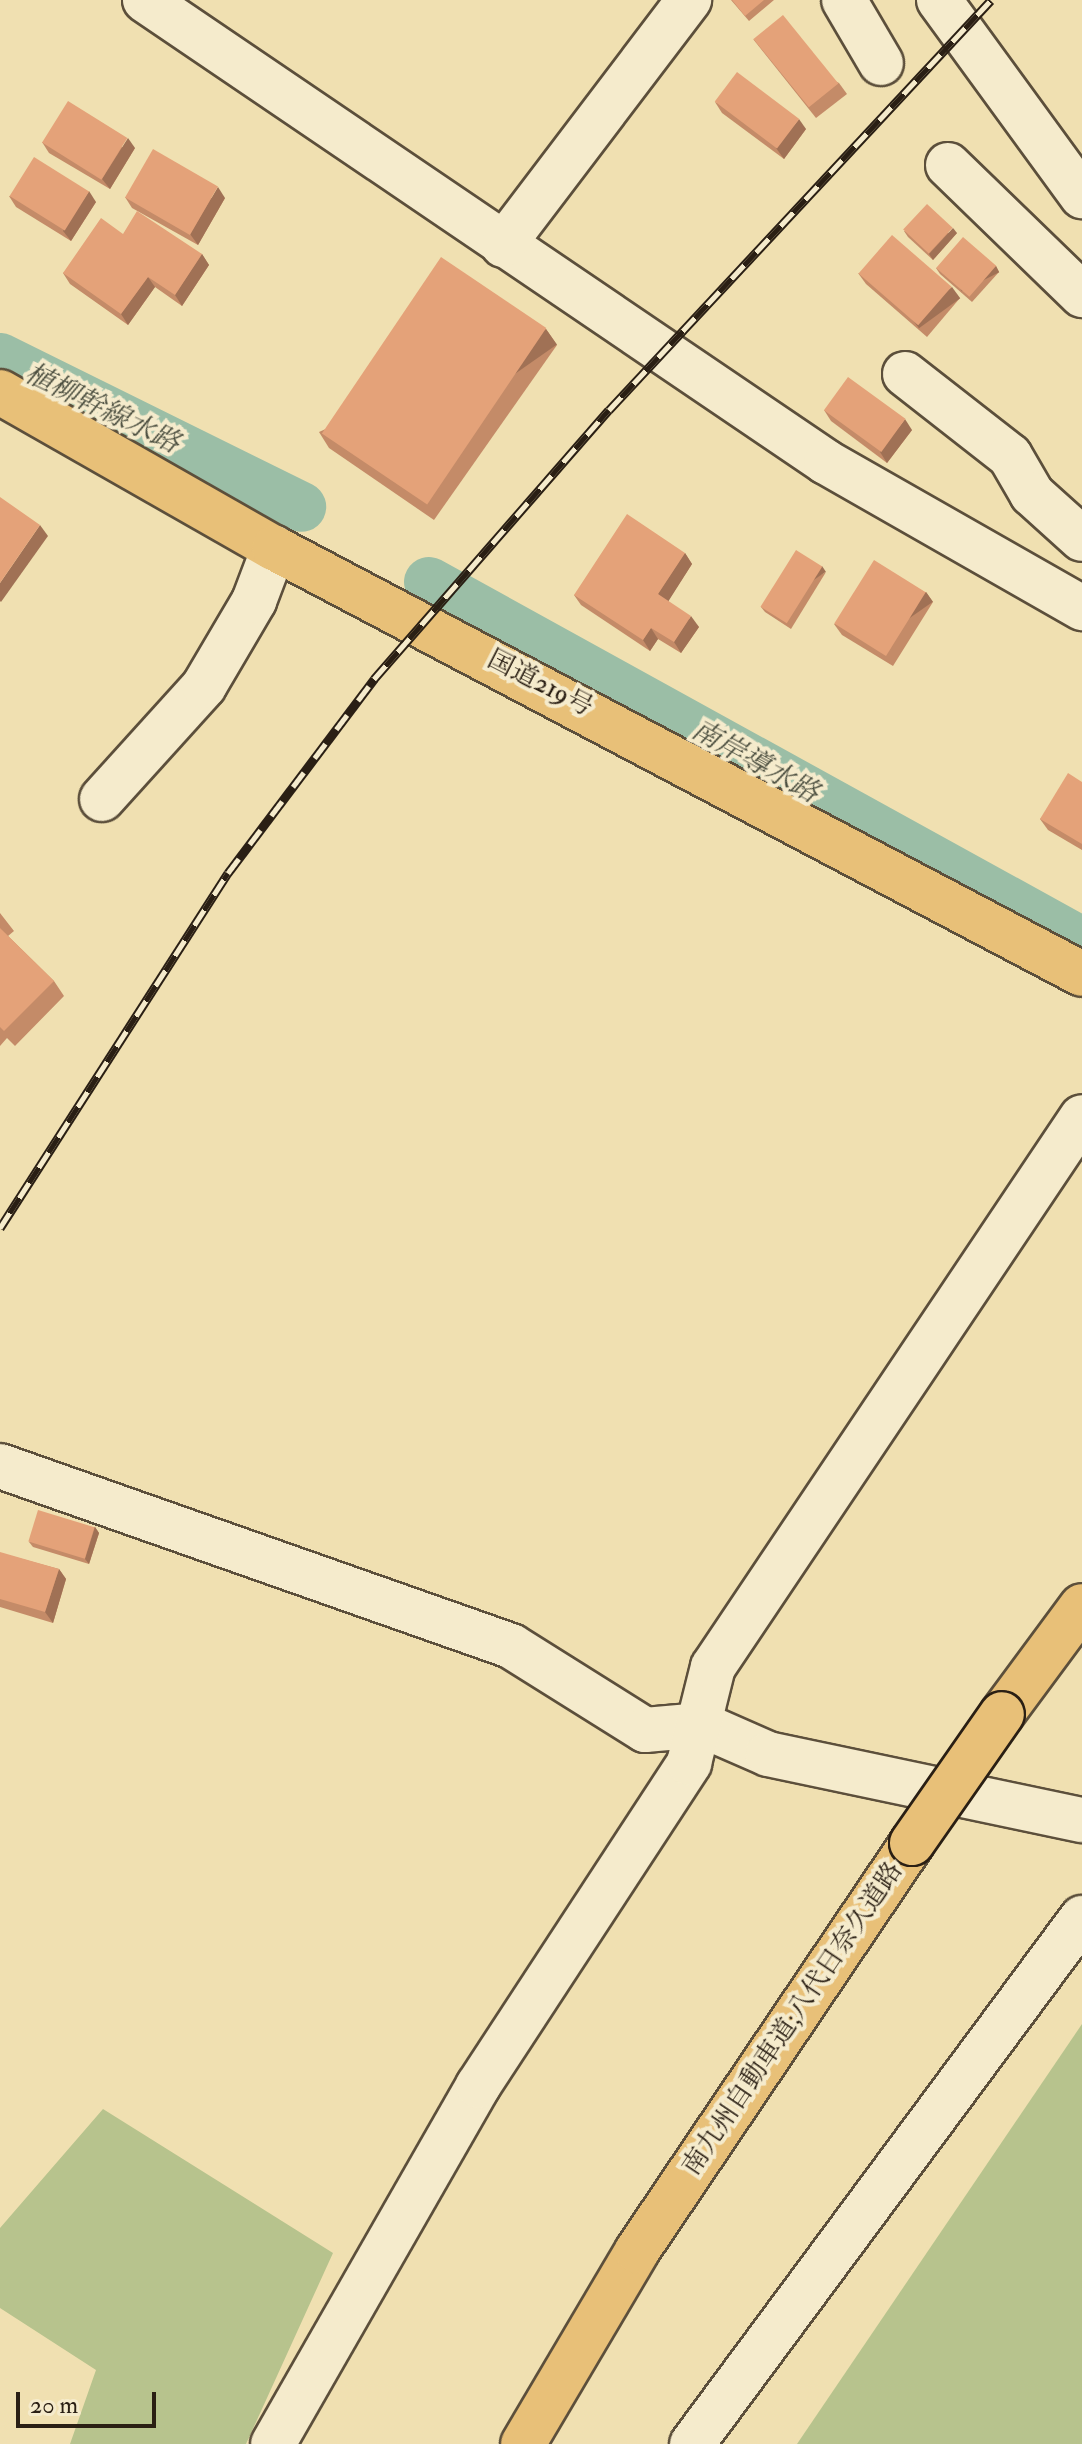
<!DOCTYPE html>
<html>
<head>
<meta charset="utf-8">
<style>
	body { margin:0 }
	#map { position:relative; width:1082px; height:2444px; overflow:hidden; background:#f0e0b1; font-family:"IM FELL Double Pica","Noto Serif JP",serif }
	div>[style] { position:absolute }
	.green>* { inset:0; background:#b7c38d }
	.canal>* { height:50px; margin:-25px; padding:0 25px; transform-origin:25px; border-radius:25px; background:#9bbea6 }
	.roads { filter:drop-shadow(2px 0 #5c4f3b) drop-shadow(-2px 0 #5c4f3b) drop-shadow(0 2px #5c4f3b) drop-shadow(0 -2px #5c4f3b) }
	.street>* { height:44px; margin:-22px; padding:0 22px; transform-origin:22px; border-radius:22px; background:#f5ebcc }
	.highway>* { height:44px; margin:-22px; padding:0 22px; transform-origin:22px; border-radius:22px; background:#e8c078 }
	.rail>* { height:9px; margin-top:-4.5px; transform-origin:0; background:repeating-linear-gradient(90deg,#f5ebcc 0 18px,#2a1f14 0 36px); box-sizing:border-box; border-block:2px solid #2a1f14 }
	.bridges { filter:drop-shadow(2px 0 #2a1f14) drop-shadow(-2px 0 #2a1f14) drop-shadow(0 2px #2a1f14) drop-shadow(0 -2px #2a1f14) }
	.highway-bridge>* { height:44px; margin:-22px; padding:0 22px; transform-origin:22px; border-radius:22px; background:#e8c078 }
	.wall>* { inset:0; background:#c48b68 }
	.shaded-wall>* { inset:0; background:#a07155; transform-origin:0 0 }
	.building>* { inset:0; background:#e4a279; transform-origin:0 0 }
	span { translate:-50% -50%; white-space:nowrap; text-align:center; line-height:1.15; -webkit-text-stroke:8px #f5ebcc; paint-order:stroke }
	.street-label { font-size:26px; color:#2a1f14 }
	.water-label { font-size:28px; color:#4c4f40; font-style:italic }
	.scale { position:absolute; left:16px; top:2392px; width:140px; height:36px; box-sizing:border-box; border:4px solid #2a1f14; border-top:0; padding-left:10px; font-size:24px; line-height:28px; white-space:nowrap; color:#2a1f14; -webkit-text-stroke:6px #f5ebcc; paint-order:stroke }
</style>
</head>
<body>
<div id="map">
	<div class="green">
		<i style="clip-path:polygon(1082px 2024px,1082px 2444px,797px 2444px)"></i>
		<i style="clip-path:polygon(103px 2109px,333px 2253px,246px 2444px,70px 2444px,96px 2370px,0 2308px,0 2228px)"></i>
	</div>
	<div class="canal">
		<i style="left:0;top:358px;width:336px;rotate:26.3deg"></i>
		<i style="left:429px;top:582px;width:746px;rotate:28.87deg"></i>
	</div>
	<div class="roads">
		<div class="street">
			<i style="left:145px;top:0;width:823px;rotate:34.15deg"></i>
			<i style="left:826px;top:462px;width:295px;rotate:29.7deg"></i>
			<i style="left:844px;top:0;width:73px;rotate:59.6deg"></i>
			<i style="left:939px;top:0;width:243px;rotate:53.9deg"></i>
			<i style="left:948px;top:165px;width:187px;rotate:44.1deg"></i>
			<i style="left:503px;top:245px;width:308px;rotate:-52.8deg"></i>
			<i style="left:905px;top:374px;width:133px;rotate:38deg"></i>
			<i style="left:1010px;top:456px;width:44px;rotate:59.9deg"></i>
			<i style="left:1032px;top:494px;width:67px;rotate:42deg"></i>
			<i style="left:102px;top:799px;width:152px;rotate:-47.9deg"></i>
			<i style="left:204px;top:686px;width:99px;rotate:-59.5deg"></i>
			<i style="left:254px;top:601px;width:57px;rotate:-69.3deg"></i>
			<i style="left:0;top:1466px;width:542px;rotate:19.4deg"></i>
			<i style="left:511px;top:1646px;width:158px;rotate:32.1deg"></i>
			<i style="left:645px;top:1730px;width:57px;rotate:-5deg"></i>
			<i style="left:702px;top:1725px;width:72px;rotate:23.7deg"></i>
			<i style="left:768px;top:1754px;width:321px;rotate:11.9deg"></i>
			<i style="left:273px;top:2444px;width:413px;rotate:-60.2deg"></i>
			<i style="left:478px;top:2086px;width:386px;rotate:-56.8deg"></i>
			<i style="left:689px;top:1763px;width:99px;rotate:-76deg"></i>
			<i style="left:713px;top:1667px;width:662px;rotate:-56.14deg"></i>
			<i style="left:692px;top:2444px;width:655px;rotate:-53.45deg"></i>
		</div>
		<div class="highway">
			<i style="left:0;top:392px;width:315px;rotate:29.7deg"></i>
			<i style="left:274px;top:548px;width:913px;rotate:27.8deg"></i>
			<i style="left:1002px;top:1714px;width:134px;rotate:-53.5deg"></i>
			<i style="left:523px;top:2444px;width:224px;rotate:-59.4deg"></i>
			<i style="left:637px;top:2251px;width:492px;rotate:-56deg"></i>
		</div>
	</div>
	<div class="rail">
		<i style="left:0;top:1228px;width:422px;rotate:-57.3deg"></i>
		<i style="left:228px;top:873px;width:243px;rotate:-53deg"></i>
		<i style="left:374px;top:679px;width:357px;rotate:-48.9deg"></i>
		<i style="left:609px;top:410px;width:560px;rotate:-47.02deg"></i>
	</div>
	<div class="bridges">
		<div class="highway-bridge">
			<i style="left:912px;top:1843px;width:157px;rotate:-55.1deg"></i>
		</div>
	</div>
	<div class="wall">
		<i style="clip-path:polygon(731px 0,774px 0,749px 21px)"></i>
		<i style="clip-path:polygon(753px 39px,839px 83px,847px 94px,816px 118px)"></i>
		<i style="clip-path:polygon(715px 102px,806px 129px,784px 159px,722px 113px)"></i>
		<i style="clip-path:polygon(42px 142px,135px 148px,110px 189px,49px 153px)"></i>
		<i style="clip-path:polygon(9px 196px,96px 202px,71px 241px,16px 207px)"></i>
		<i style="clip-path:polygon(125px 197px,225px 198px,198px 245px,132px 208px)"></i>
		<i style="clip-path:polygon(904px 231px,957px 233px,933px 260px,908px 237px)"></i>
		<i style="clip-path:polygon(123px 234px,202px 254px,209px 265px,182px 306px,155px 287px,128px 325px,70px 284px,63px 273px)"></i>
		<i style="clip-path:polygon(996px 266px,999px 272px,972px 302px,940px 274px,936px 268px)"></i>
		<i style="clip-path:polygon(858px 273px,960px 298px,927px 337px,866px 284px)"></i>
		<i style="clip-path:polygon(546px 329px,557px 345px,434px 520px,329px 448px,319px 432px)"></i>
		<i style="clip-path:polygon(824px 410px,912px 430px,887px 463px,831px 421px)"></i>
		<i style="clip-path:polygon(685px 553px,692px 564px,668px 601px,699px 627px,681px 653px,658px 639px,650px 651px,581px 605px,574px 595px)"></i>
		<i style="clip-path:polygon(826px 572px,791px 629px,765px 612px,761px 607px)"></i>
		<i style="clip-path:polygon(926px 592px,933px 602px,893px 666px,842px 635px,834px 624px)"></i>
		<i style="clip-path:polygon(1082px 782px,1082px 850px,1048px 830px,1040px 819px)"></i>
		<i style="clip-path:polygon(0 913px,14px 931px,8px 936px,54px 981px,64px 996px,15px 1046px,7px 1038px,0 1046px)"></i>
		<i style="clip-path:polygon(95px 1527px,99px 1533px,89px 1564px,33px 1547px,29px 1542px)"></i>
		<i style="clip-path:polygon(0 1553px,59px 1569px,66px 1579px,53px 1623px,0 1607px)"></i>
	</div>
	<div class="shaded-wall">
		<i style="clip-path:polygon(799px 119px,806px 129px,784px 159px,776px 148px)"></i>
		<i style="clip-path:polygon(128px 138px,135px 148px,110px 189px,102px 179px)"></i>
		<i style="clip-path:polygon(218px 187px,225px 198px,198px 245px,190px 234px)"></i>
		<i style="clip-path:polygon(89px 191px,96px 202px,71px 241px,63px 231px)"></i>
		<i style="clip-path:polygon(953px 228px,957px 233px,933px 260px,929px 254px)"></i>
		<i style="clip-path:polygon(202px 254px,209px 265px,182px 306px,175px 295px)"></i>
		<i style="left:996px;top:266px;width:7px;height:42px;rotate:63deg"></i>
		<i style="clip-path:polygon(148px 277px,155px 287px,128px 325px,121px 314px)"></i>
		<i style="left:952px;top:287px;width:14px;height:51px;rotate:54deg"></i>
		<i style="left:546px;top:329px;width:19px;height:214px;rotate:55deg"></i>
		<i style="clip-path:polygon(905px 419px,912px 430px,887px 463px,880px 452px)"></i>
		<i style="clip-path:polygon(40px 525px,48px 536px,1px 602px,0 601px,0 583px)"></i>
		<i style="clip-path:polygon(685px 553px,692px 564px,666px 605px,658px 594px)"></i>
		<i style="left:822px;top:566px;width:7px;height:67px;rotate:56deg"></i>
		<i style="left:926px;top:592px;width:12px;height:75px;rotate:55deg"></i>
		<i style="clip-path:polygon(691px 616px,699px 627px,681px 653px,674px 642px)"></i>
		<i style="clip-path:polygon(651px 628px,658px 639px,650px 651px,643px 640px)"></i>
		<i style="clip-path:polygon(95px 1527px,99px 1533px,89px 1564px,85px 1559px)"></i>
		<i style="clip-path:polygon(59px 1569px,66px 1579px,53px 1623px,45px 1612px)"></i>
	</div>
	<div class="building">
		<i style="clip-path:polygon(732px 0,764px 0,745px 16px)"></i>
		<i style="left:783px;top:15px;width:88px;height:38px;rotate:51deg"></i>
		<i style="left:737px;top:72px;width:78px;height:37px;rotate:37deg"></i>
		<i style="left:68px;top:101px;width:70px;height:49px;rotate:32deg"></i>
		<i style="left:153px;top:149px;width:75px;height:56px;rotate:30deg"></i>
		<i style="left:34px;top:157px;width:65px;height:46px;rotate:32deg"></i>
		<i style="left:927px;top:204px;width:35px;height:35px;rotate:43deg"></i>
		<i style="clip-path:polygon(137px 211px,202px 254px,175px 295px,148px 277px,121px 314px,63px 273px,101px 218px,123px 234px)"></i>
		<i style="left:892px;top:235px;width:79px;height:51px;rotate:41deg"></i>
		<i style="left:963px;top:237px;width:44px;height:41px;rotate:41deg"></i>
		<i style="left:441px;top:257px;width:127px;height:213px;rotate:34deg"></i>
		<i style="left:848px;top:377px;width:71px;height:41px;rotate:36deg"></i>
		<i style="clip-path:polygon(0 497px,40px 525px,0 583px)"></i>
		<i style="clip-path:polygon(627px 514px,685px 553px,658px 594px,691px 616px,674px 642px,651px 628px,643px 640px,574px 595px)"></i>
		<i style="left:796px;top:550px;width:31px;height:67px;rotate:32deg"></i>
		<i style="left:874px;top:560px;width:61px;height:75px;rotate:32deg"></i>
		<i style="clip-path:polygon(1068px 773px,1082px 782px,1082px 844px,1040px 819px)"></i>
		<i style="clip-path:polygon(0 928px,54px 981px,4px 1031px,0 1027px)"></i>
		<i style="left:38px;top:1510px;width:59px;height:33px;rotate:17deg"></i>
		<i style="clip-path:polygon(0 1552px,59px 1569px,45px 1612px,0 1599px)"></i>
	</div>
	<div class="street-label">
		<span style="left:540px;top:684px;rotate:27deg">国道219号</span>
		<span style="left:793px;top:2019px;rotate:-56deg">南九州自動車道;八代日奈久道路</span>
	</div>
	<div class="water-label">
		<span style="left:102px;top:409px;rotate:26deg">植柳幹線水路</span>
		<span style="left:755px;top:762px;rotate:29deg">南岸導水路</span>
	</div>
	<div class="scale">20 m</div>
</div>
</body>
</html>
